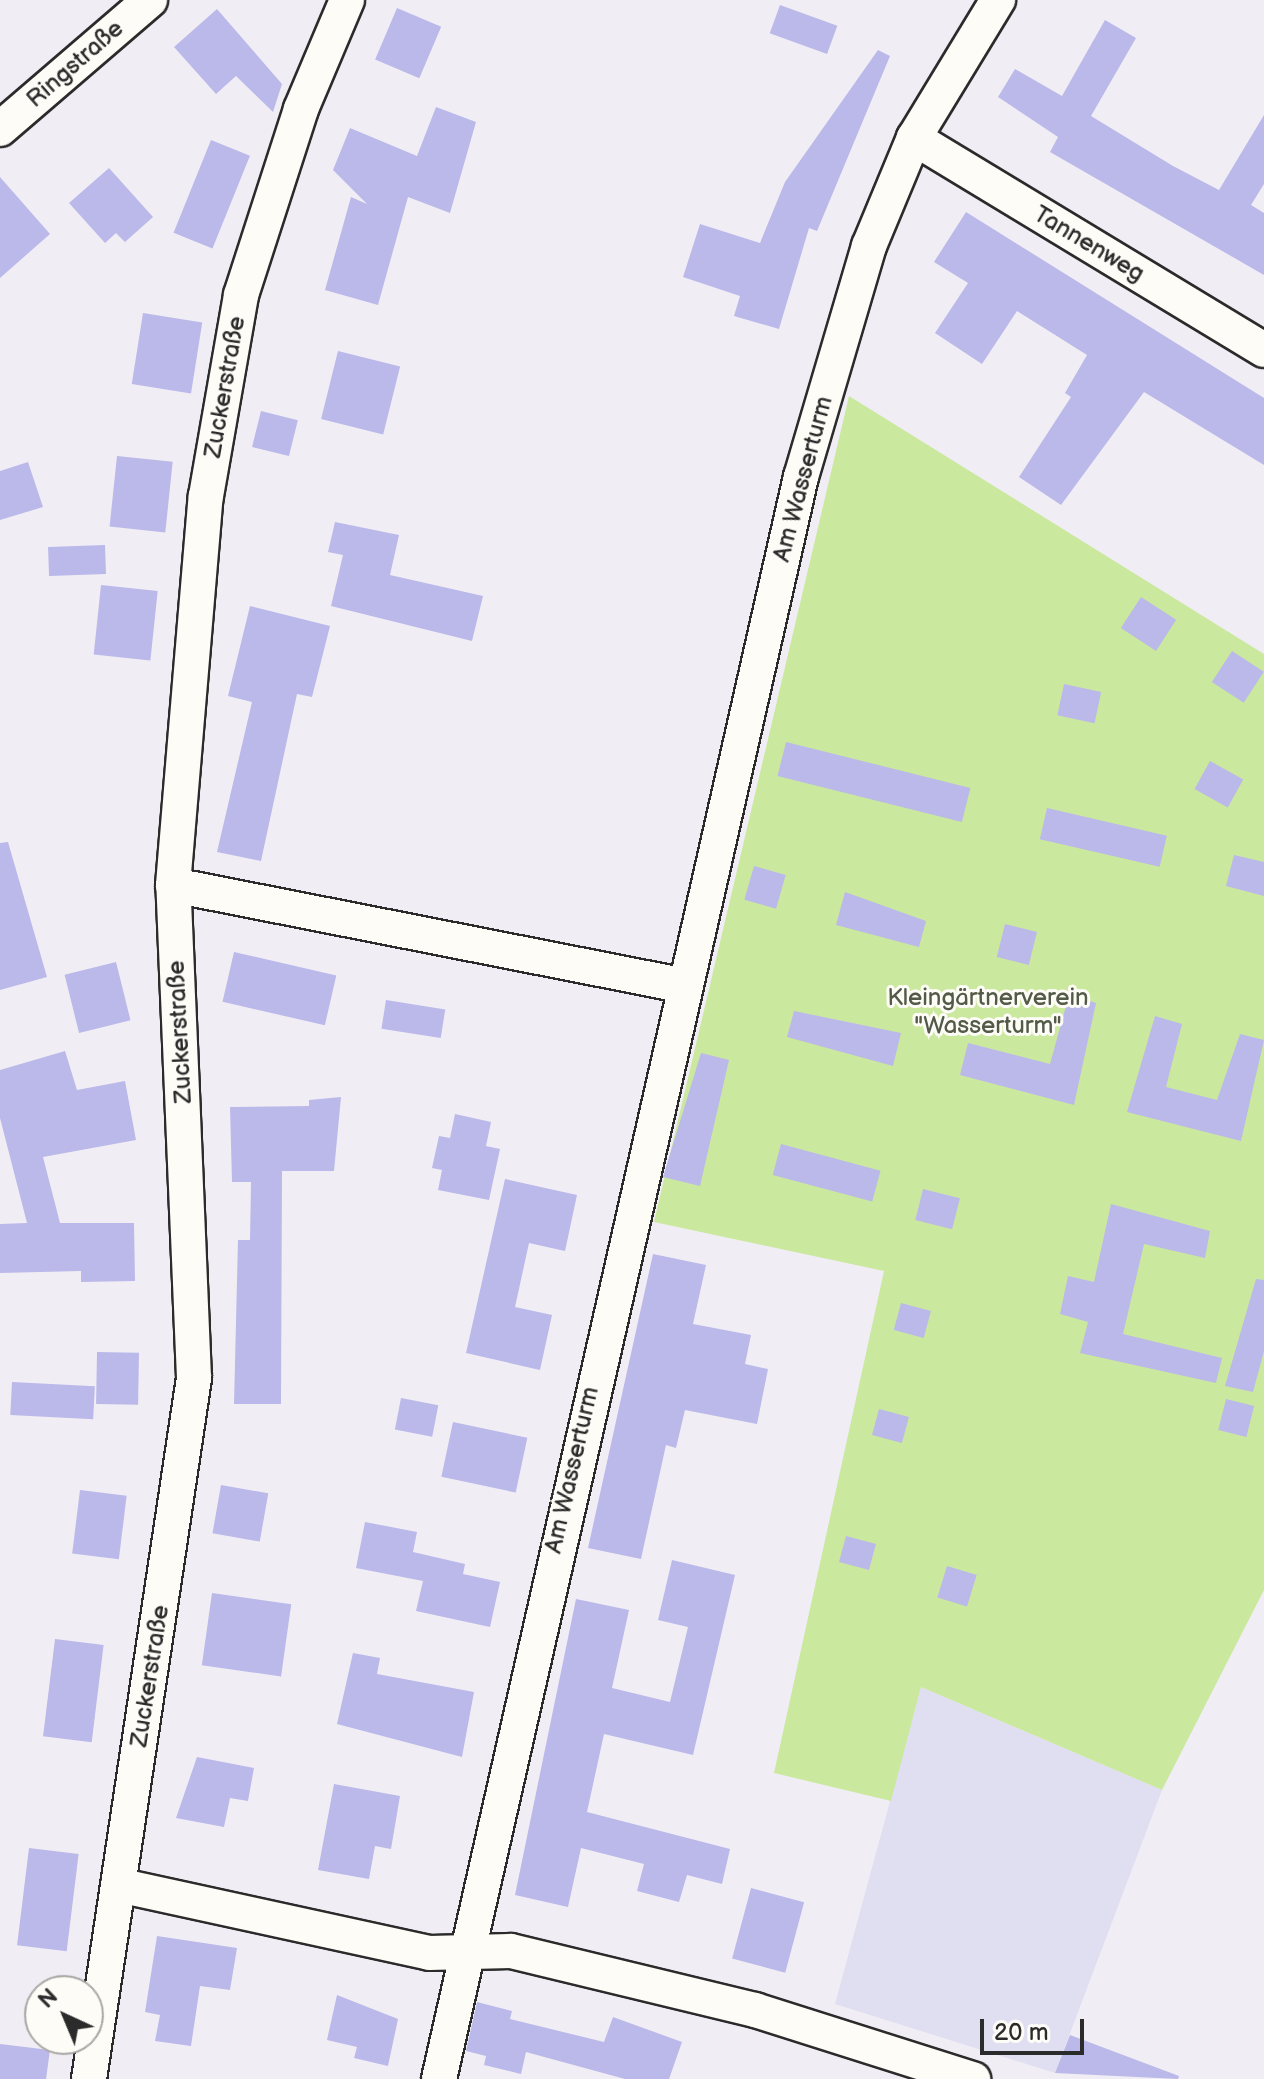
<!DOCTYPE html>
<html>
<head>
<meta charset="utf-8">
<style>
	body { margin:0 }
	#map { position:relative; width:1264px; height:2079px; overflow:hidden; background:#f0eef4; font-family:"Balsamiq Sans",sans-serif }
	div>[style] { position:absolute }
	.built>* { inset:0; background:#e0def1 }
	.green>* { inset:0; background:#cbe89f }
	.building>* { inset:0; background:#bbb8ea; transform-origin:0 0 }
	.roads { filter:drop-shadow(2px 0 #2b2b2b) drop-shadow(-2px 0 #2b2b2b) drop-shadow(0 2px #2b2b2b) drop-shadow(0 -2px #2b2b2b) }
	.street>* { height:34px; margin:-17px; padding:0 17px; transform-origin:17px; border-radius:17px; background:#fdfcf7 }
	span { translate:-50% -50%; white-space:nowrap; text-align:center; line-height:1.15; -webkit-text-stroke:6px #fdfcf7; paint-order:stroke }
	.street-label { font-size:24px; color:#2b2b2b }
	.park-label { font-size:24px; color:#535a48 }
	.north { position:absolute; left:24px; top:1975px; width:80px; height:80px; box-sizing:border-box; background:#fdfcf7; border:2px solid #a9a8a5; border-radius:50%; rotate:316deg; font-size:22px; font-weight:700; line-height:32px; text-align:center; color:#2b2b2b }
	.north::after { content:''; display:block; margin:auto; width:28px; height:36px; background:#2b2b2b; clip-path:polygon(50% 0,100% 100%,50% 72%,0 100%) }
	.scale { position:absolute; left:980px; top:2019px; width:104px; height:36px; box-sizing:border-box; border:4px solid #2b2b2b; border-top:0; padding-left:10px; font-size:24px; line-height:28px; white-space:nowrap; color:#2b2b2b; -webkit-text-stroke:6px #fdfcf7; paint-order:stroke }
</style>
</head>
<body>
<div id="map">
	<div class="built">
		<i style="clip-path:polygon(921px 1687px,1162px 1790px,1055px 2073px,835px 2004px)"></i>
	</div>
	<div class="green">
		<i style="clip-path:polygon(849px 396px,1264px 654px,1264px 1590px,1162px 1790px,921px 1687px,891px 1801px,774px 1773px,884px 1271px,654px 1222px)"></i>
	</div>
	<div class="building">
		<i style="left:780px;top:5px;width:61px;height:30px;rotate:20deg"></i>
		<i style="left:397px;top:8px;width:48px;height:56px;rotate:23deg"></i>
		<i style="clip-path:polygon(217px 9px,282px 84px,273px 112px,236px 76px,216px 94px,174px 47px)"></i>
		<i style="clip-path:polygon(1105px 20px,1136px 38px,1091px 116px,1173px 166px,1219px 190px,1264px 115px,1264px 184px,1251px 205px,1264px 213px,1264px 275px,1050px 152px,1058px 137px,998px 97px,1015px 69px,1062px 96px)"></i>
		<i style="clip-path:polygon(878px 50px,890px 56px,817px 231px,809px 228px,779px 329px,734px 316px,740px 296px,683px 277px,700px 224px,760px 243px,785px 182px)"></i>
		<i style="clip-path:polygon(436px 107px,476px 122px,450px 213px,408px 197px,378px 305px,325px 290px,351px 197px,367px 204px,333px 170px,350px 128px,417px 156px)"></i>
		<i style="left:211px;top:140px;width:42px;height:100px;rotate:22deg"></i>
		<i style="clip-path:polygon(109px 168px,153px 217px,125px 242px,116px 233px,105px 243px,69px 203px)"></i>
		<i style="clip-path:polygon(0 177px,50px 234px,0 278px)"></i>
		<i style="clip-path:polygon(966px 212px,1264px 398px,1264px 465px,1144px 392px,1061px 505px,1019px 477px,1071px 397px,1065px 393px,1087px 355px,1017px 311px,982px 364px,935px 333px,968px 283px,934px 262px)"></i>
		<i style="left:143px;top:313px;width:60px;height:72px;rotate:9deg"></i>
		<i style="left:338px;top:351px;width:64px;height:70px;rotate:14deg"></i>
		<i style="left:261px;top:411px;width:38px;height:37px;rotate:14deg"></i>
		<i style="left:117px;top:456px;width:56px;height:71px;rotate:6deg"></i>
		<i style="clip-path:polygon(28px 462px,43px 507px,0 520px,0 471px)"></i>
		<i style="clip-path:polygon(335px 522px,399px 535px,390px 575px,483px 596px,472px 641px,331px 606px,343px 555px,328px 552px)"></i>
		<i style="left:105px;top:545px;width:29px;height:57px;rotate:88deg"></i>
		<i style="left:101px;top:585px;width:57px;height:70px;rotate:6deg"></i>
		<i style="left:1141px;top:597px;width:42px;height:37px;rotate:33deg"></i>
		<i style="clip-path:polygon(250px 606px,330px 626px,312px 697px,297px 694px,261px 861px,217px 852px,252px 702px,228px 696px)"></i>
		<i style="left:1232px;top:651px;width:38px;height:37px;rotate:33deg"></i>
		<i style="left:1064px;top:684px;width:38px;height:32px;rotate:12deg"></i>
		<i style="left:786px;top:742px;width:190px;height:35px;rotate:14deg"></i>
		<i style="left:1210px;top:761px;width:38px;height:32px;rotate:29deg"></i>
		<i style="left:1047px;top:808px;width:123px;height:32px;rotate:13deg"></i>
		<i style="clip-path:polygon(8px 842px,47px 977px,0 990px,0 843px)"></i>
		<i style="clip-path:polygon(1234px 855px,1264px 862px,1264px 896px,1226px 886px)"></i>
		<i style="left:754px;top:866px;width:33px;height:35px;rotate:16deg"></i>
		<i style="clip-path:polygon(845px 892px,926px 921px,919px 947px,836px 925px)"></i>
		<i style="left:1005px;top:924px;width:33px;height:34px;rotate:14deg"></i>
		<i style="left:234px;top:952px;width:105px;height:51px;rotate:13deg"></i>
		<i style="left:116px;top:962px;width:60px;height:53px;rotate:76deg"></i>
		<i style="clip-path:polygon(1069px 995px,1096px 1003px,1074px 1105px,960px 1075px,968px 1043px,1050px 1064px)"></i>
		<i style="left:386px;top:1000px;width:60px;height:29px;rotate:9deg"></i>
		<i style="clip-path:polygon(794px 1011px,901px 1033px,893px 1066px,787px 1037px)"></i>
		<i style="clip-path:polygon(1155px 1016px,1182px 1024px,1166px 1087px,1217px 1100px,1240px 1034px,1264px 1040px,1241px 1141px,1127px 1112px)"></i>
		<i style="clip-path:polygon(65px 1051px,77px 1090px,125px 1081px,136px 1140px,43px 1157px,60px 1223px,134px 1223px,135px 1281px,81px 1282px,81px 1271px,0 1273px,0 1224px,27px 1223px,0 1118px,0 1070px)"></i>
		<i style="clip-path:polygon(701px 1053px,729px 1060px,700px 1186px,663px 1177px)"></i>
		<i style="clip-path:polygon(341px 1097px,334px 1171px,282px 1171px,281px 1404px,234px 1404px,238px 1240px,250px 1240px,251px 1182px,232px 1182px,230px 1107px,309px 1106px,309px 1100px)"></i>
		<i style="clip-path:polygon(455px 1114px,491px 1122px,486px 1146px,500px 1149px,489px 1200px,438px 1190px,442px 1170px,432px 1168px,439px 1136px,450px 1138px)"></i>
		<i style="left:781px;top:1144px;width:103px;height:32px;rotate:15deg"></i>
		<i style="clip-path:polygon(505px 1179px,577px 1195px,565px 1251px,529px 1243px,515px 1307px,552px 1315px,540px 1370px,466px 1353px)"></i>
		<i style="left:923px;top:1189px;width:38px;height:32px;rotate:14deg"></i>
		<i style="clip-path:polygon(1111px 1204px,1210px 1231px,1205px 1258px,1144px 1244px,1123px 1334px,1222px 1358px,1216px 1383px,1080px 1353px,1088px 1322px,1060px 1314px,1068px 1276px,1094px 1282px)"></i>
		<i style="clip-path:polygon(653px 1254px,706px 1265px,693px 1324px,751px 1335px,745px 1364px,768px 1369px,757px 1424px,685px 1410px,676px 1448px,666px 1445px,641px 1559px,588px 1548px)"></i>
		<i style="clip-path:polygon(1256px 1279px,1264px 1280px,1264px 1351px,1253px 1392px,1225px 1386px)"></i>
		<i style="left:901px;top:1303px;width:31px;height:28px;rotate:15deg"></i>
		<i style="left:97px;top:1352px;width:42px;height:52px;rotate:1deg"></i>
		<i style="left:12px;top:1382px;width:83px;height:33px;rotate:3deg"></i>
		<i style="left:401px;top:1398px;width:38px;height:32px;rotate:11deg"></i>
		<i style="left:1226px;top:1399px;width:29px;height:32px;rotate:14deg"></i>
		<i style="left:879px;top:1409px;width:31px;height:27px;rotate:15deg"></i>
		<i style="left:453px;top:1422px;width:76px;height:56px;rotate:12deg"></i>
		<i style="left:221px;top:1485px;width:48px;height:49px;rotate:10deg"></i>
		<i style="left:80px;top:1490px;width:47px;height:64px;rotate:7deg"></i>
		<i style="clip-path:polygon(365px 1522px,417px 1532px,413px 1552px,465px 1564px,463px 1574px,500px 1582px,490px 1627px,416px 1611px,423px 1581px,356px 1568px)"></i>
		<i style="left:846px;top:1536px;width:31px;height:27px;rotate:15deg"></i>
		<i style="clip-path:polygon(672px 1560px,735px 1575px,693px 1755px,604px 1734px,587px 1812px,730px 1849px,722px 1884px,687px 1875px,679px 1902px,637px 1891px,644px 1864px,581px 1848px,568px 1907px,515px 1895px,576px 1599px,629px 1610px,612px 1688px,670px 1702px,688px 1627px,658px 1620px)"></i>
		<i style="left:947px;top:1566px;width:31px;height:33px;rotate:17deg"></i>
		<i style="left:212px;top:1593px;width:80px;height:73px;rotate:8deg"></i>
		<i style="left:55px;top:1639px;width:49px;height:98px;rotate:7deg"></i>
		<i style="clip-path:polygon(353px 1653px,380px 1658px,377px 1674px,474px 1692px,462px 1757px,337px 1724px)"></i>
		<i style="clip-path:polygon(197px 1757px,254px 1768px,248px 1801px,230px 1798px,224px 1827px,176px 1818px)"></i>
		<i style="clip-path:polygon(334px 1784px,400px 1796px,391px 1849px,375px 1846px,369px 1879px,318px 1870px)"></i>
		<i style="left:29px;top:1848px;width:50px;height:98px;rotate:7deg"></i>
		<i style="left:751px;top:1888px;width:55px;height:73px;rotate:15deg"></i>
		<i style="clip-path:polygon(157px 1936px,237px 1948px,230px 1990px,200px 1986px,191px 2046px,155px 2041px,160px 2015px,145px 2012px)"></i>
		<i style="clip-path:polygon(337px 1995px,398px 2019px,388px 2066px,354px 2058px,357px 2047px,327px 2040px)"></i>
		<i style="clip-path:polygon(477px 2002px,512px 2011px,510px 2019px,604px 2042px,613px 2017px,682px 2042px,669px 2079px,625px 2079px,526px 2052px,521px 2074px,484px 2065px,486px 2056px,466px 2051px)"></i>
		<i style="clip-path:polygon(1070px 2035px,1179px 2076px,1178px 2079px,1055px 2073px)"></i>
		<i style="clip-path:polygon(0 2044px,50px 2050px,46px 2079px,0 2079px)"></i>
	</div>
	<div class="roads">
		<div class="street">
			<i style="left:0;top:129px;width:198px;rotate:-40.7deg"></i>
			<i style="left:914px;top:138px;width:409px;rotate:31.2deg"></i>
			<i style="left:173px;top:885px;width:518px;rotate:11.14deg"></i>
			<i style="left:118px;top:1885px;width:318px;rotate:12.3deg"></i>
			<i style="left:429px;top:1953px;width:82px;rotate:-1.4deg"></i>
			<i style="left:511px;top:1951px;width:251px;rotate:13.6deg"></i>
			<i style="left:755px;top:2010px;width:229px;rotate:17.6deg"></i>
			<i style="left:89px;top:2079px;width:709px;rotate:-81.48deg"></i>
			<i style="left:194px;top:1378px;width:493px;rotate:-92.4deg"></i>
			<i style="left:173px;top:885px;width:390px;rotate:-85.2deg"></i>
			<i style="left:206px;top:496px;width:204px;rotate:-80.1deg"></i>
			<i style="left:241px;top:295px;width:195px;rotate:-72.1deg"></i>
			<i style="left:301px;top:109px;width:118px;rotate:-67.1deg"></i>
			<i style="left:439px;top:2079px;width:1642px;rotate:-77.27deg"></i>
			<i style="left:801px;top:477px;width:241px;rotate:-73.6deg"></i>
			<i style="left:869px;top:246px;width:117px;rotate:-67.4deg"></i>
			<i style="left:914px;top:138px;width:162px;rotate:-58.7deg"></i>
		</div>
	</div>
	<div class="street-label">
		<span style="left:75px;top:64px;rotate:-41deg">Ringstraße</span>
		<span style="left:1089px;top:244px;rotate:31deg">Tannenweg</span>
		<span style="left:225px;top:387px;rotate:-80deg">Zuckerstraße</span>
		<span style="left:803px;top:479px;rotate:-75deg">Am Wasserturm</span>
		<span style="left:180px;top:1032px;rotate:-93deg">Zuckerstraße</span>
		<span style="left:572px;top:1470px;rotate:-77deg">Am Wasserturm</span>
		<span style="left:150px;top:1676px;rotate:-81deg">Zuckerstraße</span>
	</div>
	<div class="park-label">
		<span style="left:988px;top:1012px">Kleingärtnerverein<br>"Wasserturm"</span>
	</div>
	<div class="north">N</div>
	<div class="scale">20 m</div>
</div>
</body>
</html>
